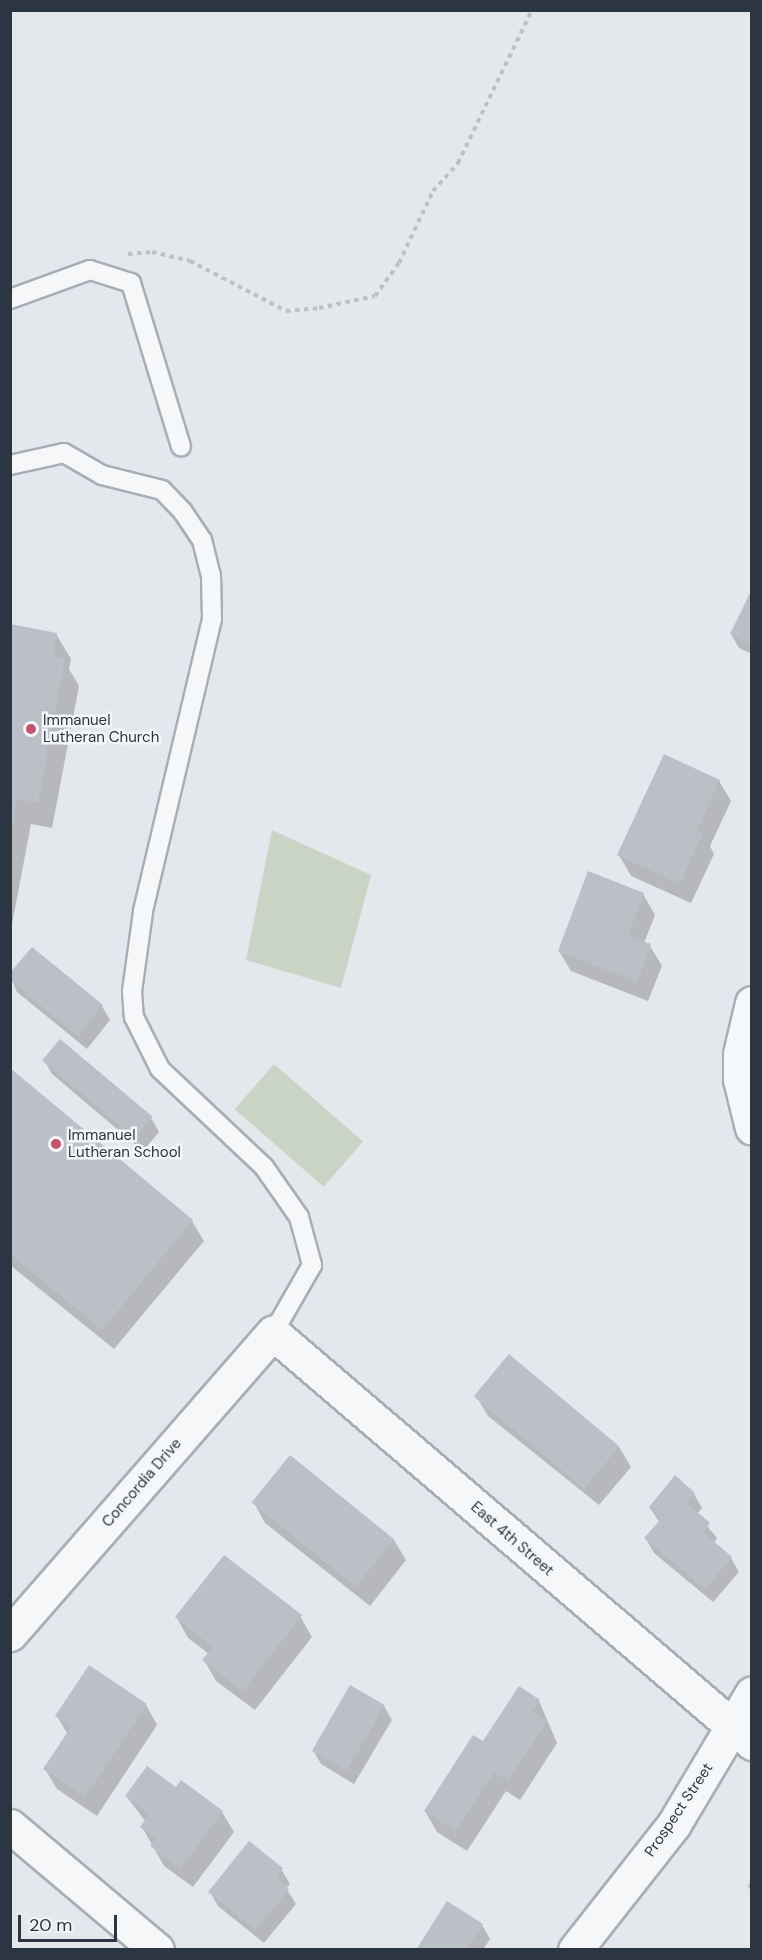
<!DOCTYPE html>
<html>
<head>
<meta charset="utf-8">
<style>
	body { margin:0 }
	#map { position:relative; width:762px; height:1960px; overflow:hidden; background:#e4e7eb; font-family:"DM Sans",sans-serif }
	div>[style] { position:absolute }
	.green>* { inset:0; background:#cad4c5; transform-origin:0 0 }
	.shadow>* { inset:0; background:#0003 }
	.building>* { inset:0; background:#bbc0c7; transform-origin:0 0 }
	.path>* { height:4px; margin-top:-2px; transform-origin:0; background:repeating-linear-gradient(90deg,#bdc1c6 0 4.5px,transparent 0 9px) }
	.roads { filter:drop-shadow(2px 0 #a9aeb5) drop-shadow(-2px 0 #a9aeb5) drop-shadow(0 2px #a9aeb5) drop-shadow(0 -2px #a9aeb5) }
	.lane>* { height:18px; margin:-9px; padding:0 9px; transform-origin:9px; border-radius:9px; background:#f6f7f9 }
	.street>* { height:33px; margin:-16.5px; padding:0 16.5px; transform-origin:16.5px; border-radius:16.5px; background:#f6f7f9 }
	.dots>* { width:16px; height:16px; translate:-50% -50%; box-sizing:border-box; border:3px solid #f3f6f8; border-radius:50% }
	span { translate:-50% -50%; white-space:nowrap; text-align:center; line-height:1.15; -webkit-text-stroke:5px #f3f6f8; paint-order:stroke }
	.poi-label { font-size:15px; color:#2c3542 }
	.left { translate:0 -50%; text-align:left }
	.street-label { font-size:15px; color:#2c3542 }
	.frame { position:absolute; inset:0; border:12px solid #2c3542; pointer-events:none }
	.scale { position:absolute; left:18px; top:1915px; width:99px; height:27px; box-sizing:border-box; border:3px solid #2c3542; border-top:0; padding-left:8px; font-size:18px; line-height:21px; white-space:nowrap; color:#2c3542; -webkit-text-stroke:4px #f3f6f8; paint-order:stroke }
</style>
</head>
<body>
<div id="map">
	<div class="green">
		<i style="clip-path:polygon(272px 830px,371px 875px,341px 988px,246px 960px)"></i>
		<i style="left:274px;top:1064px;width:118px;height:60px;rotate:41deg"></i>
	</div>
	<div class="shadow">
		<i style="clip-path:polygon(752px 592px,752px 654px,739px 648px,731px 634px)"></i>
		<i style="clip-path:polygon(10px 625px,56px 634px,71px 659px,69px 669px,79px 686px,52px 828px,31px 824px,10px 935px)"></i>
		<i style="clip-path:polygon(719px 781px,731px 801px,710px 846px,714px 854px,691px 903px,631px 876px,619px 855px)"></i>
		<i style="clip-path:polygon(643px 894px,655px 915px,644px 943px,650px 946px,662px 966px,648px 1001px,571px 971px,559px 951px)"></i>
		<i style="clip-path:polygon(10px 975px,102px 1006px,110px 1020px,87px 1049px,17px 992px)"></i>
		<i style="clip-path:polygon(44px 1060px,151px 1118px,159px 1132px,143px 1151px,52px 1074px)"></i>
		<i style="clip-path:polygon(10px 1070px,192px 1221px,204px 1241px,114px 1349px,10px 1265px)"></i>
		<i style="clip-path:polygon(476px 1396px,619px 1447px,631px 1467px,599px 1505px,488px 1416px)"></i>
		<i style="clip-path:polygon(694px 1494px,702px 1508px,697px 1514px,717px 1538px,714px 1543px,731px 1558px,739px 1572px,713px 1602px,654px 1553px,646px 1539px,660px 1523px,650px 1508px)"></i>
		<i style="clip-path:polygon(254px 1503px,394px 1540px,406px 1560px,370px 1606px,265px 1523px)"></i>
		<i style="clip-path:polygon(300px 1616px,312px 1637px,255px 1710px,216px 1681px,204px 1660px,209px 1654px,188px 1638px,177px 1618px)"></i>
		<i style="clip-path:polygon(539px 1701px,557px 1743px,520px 1800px,506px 1791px,467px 1851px,437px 1832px,425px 1811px)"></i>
		<i style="clip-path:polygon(146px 1705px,157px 1725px,97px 1816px,57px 1789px,45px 1769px,68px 1735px,57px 1716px)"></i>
		<i style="clip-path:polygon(384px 1706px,392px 1720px,354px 1784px,321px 1764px,313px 1750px)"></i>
		<i style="clip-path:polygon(177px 1789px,222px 1812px,234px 1832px,193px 1887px,164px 1866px,142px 1827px,146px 1822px,127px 1797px)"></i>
		<i style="clip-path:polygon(281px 1869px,290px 1884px,286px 1888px,296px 1904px,264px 1943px,218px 1906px,210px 1892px)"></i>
		<i style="clip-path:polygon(752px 1879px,752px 1892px,748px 1886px)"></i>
		<i style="clip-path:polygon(482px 1925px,490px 1939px,483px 1950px,417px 1950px)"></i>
	</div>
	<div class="building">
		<i style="clip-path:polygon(752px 589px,752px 644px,730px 634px)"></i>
		<i style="clip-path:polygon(10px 624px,57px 633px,53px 657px,65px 659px,38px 803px,17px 799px,12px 830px)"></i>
		<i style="clip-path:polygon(664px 754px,720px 780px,697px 830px,703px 832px,680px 884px,617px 855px)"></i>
		<i style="clip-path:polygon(588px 871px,644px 893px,628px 936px,651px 944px,637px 982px,558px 951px)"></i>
		<i style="clip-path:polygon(32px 947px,103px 1005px,78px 1036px,10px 980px,10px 973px)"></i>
		<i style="left:60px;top:1039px;width:121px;height:28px;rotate:40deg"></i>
		<i style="clip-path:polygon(10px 1068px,193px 1220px,102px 1330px,10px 1254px)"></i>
		<i style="left:509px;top:1354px;width:144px;height:55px;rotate:40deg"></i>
		<i style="left:290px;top:1455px;width:134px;height:61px;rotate:39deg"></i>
		<i style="clip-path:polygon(675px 1475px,695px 1493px,687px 1503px,710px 1523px,703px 1532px,732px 1557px,705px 1589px,644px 1538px,661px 1519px,649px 1507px)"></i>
		<i style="clip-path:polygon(224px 1555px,302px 1615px,243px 1691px,202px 1660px,213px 1647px,175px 1617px)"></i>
		<i style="clip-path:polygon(89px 1665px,147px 1704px,85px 1797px,43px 1769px,71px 1727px,55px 1716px)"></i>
		<i style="left:350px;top:1685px;width:40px;height:76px;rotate:30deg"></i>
		<i style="clip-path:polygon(519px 1686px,540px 1700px,532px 1712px,547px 1721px,508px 1781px,494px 1772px,455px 1831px,424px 1811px,473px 1735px,483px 1741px)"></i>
		<i style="clip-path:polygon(147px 1766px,176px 1787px,181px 1780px,223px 1811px,181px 1868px,150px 1846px,156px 1838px,140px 1827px,149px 1814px,125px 1796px)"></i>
		<i style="clip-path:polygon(249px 1841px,283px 1868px,276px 1877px,289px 1889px,256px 1930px,208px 1892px)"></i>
		<i style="clip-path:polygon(447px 1901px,483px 1924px,466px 1950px,416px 1950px)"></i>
	</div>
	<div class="path">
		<i style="left:128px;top:254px;width:24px;rotate:-5deg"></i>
		<i style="left:152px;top:252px;width:39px;rotate:13deg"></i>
		<i style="left:190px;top:261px;width:108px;rotate:27.5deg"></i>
		<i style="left:286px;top:311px;width:33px;rotate:-5deg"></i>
		<i style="left:319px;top:308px;width:57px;rotate:-12.1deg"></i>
		<i style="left:375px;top:296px;width:41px;rotate:-54deg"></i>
		<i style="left:399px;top:263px;width:80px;rotate:-64.7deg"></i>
		<i style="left:433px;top:191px;width:38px;rotate:-48deg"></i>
		<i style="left:458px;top:163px;width:170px;rotate:-64.2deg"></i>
	</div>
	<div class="roads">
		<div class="lane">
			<i style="left:10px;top:299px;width:85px;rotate:-19.9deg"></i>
			<i style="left:90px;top:270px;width:43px;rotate:17.6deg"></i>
			<i style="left:131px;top:283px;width:171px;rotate:73deg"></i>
			<i style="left:10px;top:465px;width:55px;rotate:-12.5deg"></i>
			<i style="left:64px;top:453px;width:44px;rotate:30.1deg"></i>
			<i style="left:102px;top:475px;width:62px;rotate:14deg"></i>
			<i style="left:162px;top:490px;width:30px;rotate:46deg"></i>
			<i style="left:183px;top:512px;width:34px;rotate:56deg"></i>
			<i style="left:202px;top:540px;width:36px;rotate:76deg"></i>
			<i style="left:211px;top:575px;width:44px;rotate:88.7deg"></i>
			<i style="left:212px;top:619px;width:301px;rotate:103.3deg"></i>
			<i style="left:143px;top:912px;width:80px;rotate:97.9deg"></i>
			<i style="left:132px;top:991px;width:26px;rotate:86deg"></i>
			<i style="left:134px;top:1017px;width:58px;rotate:63.4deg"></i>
			<i style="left:160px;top:1069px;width:143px;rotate:43.3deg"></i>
			<i style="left:264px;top:1167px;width:61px;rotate:55deg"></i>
			<i style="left:299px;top:1217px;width:50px;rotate:74.8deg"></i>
			<i style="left:312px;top:1265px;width:78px;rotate:119.8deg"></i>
		</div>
		<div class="street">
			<i style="left:752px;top:1003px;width:52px;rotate:103.2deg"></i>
			<i style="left:740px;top:1054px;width:25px;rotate:90deg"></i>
			<i style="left:740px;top:1079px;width:50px;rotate:76.2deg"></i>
			<i style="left:10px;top:1634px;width:400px;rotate:-48.9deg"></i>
			<i style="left:273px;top:1333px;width:631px;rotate:40.56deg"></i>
			<i style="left:10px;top:1826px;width:192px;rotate:40.1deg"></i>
			<i style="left:575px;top:1950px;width:160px;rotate:-51.8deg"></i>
			<i style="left:674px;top:1824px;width:152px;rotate:-59.2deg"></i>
		</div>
	</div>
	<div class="dots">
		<i style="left:31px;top:729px;background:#c6526a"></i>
		<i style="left:56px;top:1144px;background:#c6526a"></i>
	</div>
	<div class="poi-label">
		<span class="left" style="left:43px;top:729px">Immanuel<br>Lutheran Church</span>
		<span class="left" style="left:68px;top:1144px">Immanuel<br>Lutheran School</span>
	</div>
	<div class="street-label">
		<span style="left:142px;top:1483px;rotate:-49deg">Concordia Drive</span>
		<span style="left:512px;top:1539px;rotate:41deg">East 4th Street</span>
		<span style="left:679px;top:1810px;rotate:-56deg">Prospect Street</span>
	</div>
	<div class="frame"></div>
	<div class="scale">20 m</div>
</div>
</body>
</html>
